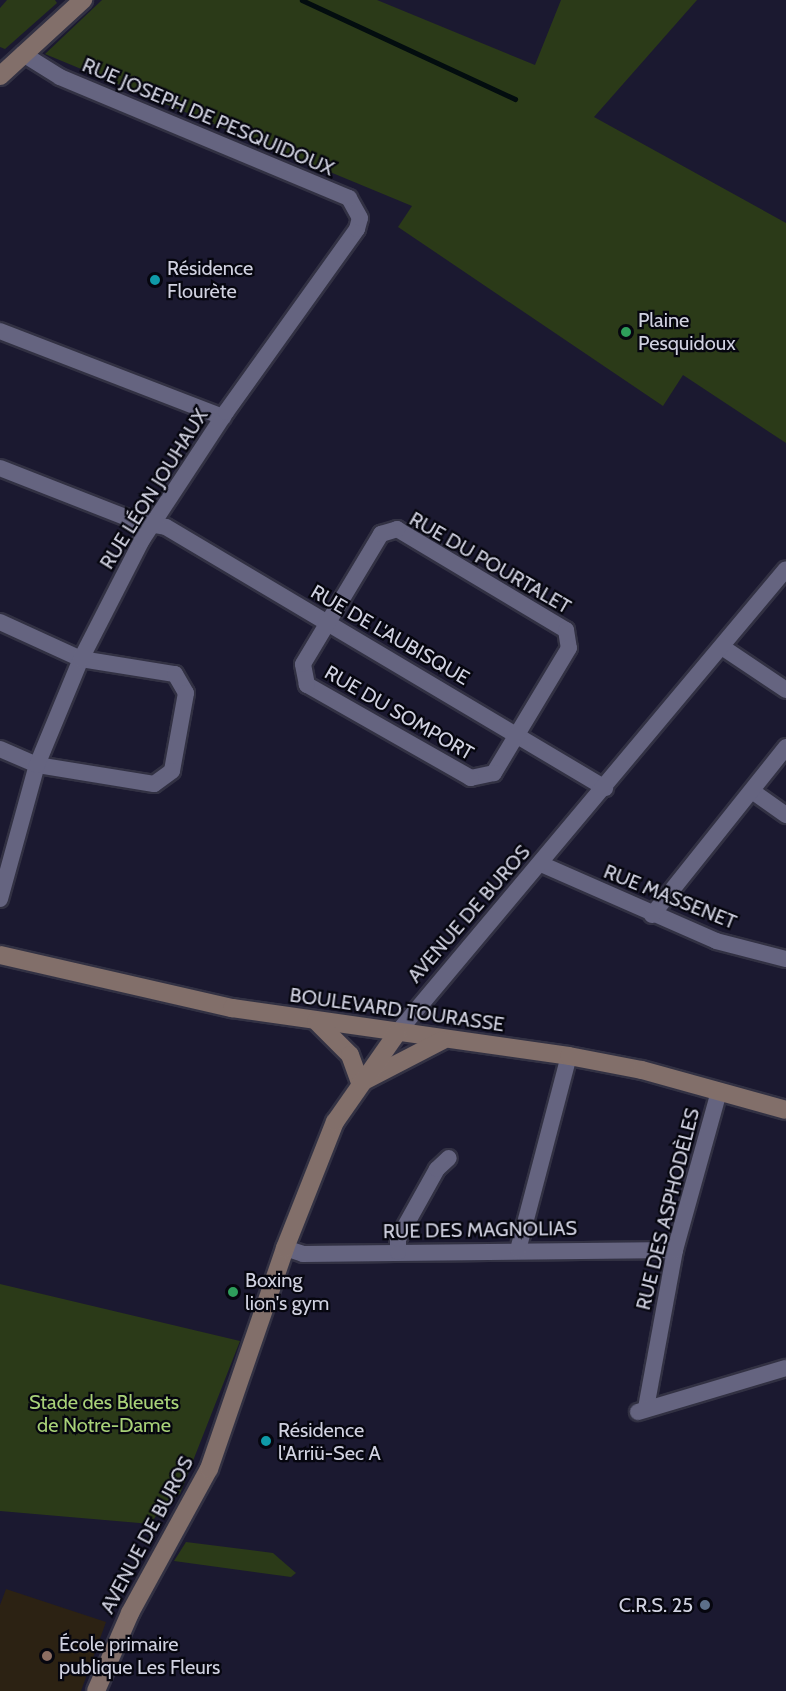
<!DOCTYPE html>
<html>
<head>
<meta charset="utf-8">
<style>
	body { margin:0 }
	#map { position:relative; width:786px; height:1691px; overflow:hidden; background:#1b1930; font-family:Cabin,sans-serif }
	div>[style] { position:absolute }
	.education>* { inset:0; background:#2c2213 }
	.green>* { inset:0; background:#2b3a18 }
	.stream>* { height:4.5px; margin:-2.25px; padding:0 2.25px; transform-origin:2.25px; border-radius:2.25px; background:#030d0f }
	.roads { filter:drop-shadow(2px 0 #323143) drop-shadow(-2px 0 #323143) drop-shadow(0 2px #323143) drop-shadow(0 -2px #323143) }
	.street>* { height:16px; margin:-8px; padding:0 8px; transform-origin:8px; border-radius:8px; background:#656480 }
	.secondary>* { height:18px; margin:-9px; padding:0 9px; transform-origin:9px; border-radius:9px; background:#826f6a }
	.dots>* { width:16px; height:16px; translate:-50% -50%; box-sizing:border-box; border:3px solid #06060f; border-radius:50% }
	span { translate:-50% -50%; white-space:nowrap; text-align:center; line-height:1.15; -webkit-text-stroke:4.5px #06060f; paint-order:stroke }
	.street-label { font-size:20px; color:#d0d1e0 }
	.poi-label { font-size:20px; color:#d0d1e0 }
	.left { translate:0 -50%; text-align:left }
	.right { translate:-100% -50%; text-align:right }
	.park-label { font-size:20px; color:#a8d178 }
</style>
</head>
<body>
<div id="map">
	<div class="education">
		<i style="clip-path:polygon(6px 1589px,106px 1622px,81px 1691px,0 1691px,0 1605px)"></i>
	</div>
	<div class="green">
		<i style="clip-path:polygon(7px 0,55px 0,57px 3px,5px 49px,0 47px,0 8px)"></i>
		<i style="clip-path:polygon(102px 0,377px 0,535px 65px,561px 0,697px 0,594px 117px,786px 223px,786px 443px,683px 375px,663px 406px,398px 227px,412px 206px,45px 54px)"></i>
		<i style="clip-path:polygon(0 1284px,240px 1341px,180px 1494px,163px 1504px,151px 1524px,0 1511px)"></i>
		<i style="clip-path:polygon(186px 1542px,273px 1553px,296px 1573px,291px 1577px,174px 1561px)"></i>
	</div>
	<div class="stream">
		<i style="left:302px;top:0;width:235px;rotate:24.9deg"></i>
	</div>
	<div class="roads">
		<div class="street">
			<i style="left:0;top:331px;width:239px;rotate:21.1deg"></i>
			<i style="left:0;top:468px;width:148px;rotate:21.4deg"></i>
			<i style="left:138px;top:522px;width:28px;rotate:10deg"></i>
			<i style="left:166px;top:527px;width:511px;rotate:30.73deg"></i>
			<i style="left:397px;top:529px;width:197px;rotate:30.9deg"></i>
			<i style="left:566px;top:630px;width:18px;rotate:81deg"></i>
			<i style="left:569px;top:648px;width:146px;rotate:121deg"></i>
			<i style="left:494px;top:773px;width:24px;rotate:168deg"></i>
			<i style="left:471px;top:778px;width:189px;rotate:-150.4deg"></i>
			<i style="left:307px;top:685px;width:21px;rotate:-101deg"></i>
			<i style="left:303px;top:664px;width:152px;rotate:-59deg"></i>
			<i style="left:381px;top:534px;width:17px;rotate:-17deg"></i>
			<i style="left:0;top:622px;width:89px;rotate:24.6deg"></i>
			<i style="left:81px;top:659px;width:95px;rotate:9.1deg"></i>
			<i style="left:175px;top:674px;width:22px;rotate:60deg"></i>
			<i style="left:186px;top:693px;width:79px;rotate:100.2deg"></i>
			<i style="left:172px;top:771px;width:22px;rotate:144deg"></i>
			<i style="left:154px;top:784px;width:119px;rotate:-170.8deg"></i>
			<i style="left:37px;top:765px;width:40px;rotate:-156.6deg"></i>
			<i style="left:722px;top:647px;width:77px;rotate:33.9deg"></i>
			<i style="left:752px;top:791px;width:42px;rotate:35.2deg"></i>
			<i style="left:541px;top:864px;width:191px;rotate:23.7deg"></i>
			<i style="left:716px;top:941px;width:72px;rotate:14.4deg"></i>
			<i style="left:0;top:899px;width:139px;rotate:-74.6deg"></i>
			<i style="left:37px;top:765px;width:115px;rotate:-67.5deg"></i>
			<i style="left:81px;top:659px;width:134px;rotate:-62.9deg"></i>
			<i style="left:142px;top:540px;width:153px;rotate:-56.7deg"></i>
			<i style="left:226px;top:412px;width:225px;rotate:-54.4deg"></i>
			<i style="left:357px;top:229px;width:11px;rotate:-75deg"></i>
			<i style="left:360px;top:218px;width:23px;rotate:-119deg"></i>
			<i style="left:349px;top:198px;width:313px;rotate:-157.3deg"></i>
			<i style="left:60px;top:77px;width:44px;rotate:-148.1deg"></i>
			<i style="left:652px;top:915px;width:215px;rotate:-51.4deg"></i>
			<i style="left:397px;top:1033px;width:605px;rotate:-50.02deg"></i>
			<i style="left:285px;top:1248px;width:19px;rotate:18deg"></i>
			<i style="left:303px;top:1254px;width:372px;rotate:-0.6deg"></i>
			<i style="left:518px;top:1250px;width:201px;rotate:-75.3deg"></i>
			<i style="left:398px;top:1252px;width:13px;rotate:-90deg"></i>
			<i style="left:398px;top:1239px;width:80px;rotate:-60.9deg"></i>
			<i style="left:437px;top:1169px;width:16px;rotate:-43deg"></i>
			<i style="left:646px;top:1408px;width:161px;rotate:-79.6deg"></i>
			<i style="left:675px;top:1250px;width:165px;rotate:-74.5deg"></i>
			<i style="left:638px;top:1412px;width:154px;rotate:-16.6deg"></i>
		</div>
		<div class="secondary">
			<i style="left:0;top:76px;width:113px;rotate:-42.5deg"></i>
			<i style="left:0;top:955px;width:238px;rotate:12.9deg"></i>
			<i style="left:232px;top:1008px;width:340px;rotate:8.1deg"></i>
			<i style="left:569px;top:1056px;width:74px;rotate:10.9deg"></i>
			<i style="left:642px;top:1070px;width:149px;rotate:15.5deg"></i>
			<i style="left:316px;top:1021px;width:48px;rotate:45deg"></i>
			<i style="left:350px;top:1055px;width:30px;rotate:70deg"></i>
			<i style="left:360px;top:1083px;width:93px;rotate:-27.4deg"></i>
			<i style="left:96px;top:1691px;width:85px;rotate:-66.4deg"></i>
			<i style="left:130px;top:1613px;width:164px;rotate:-61.3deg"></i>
			<i style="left:209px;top:1469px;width:234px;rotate:-71deg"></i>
			<i style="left:285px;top:1248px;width:136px;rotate:-68.4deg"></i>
			<i style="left:335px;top:1122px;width:108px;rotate:-55.1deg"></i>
		</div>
	</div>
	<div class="dots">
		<i style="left:155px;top:280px;background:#0f9aa8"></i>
		<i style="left:626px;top:332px;background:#2e9e5b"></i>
		<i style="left:233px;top:1292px;background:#2e9e5b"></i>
		<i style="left:266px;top:1441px;background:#0f9aa8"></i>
		<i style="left:705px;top:1605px;background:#5c6f8a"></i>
		<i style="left:47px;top:1656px;background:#8d6e63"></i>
	</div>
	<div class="street-label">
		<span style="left:208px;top:117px;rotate:23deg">RUE JOSEPH DE PESQUIDOUX</span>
		<span style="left:154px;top:489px;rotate:-58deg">RUE LÉON JOUHAUX</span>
		<span style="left:490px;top:563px;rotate:30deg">RUE DU POURTALET</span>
		<span style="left:390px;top:635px;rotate:30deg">RUE DE L'AUBISQUE</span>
		<span style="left:399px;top:713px;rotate:30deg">RUE DU SOMPORT</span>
		<span style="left:670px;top:897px;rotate:22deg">RUE MASSENET</span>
		<span style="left:469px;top:914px;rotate:-49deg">AVENUE DE BUROS</span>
		<span style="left:397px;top:1010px;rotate:8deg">BOULEVARD TOURASSE</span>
		<span style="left:668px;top:1209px;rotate:-76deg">RUE DES ASPHODÈLES</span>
		<span style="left:480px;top:1230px;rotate:-1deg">RUE DES MAGNOLIAS</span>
		<span style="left:147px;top:1535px;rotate:-62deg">AVENUE DE BUROS</span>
	</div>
	<div class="poi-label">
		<span class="left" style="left:167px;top:280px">Résidence<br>Flourète</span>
		<span class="left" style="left:638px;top:332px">Plaine<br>Pesquidoux</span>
		<span class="left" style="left:245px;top:1292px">Boxing<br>lion's gym</span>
		<span class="left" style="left:278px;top:1442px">Résidence<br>l'Arriü-Sec A</span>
		<span class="right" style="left:693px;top:1605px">C.R.S. 25</span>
		<span class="left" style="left:59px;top:1656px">École primaire<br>publique Les Fleurs</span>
	</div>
	<div class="park-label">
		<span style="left:104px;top:1414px">Stade des Bleuets<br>de Notre-Dame</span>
	</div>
</div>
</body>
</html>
